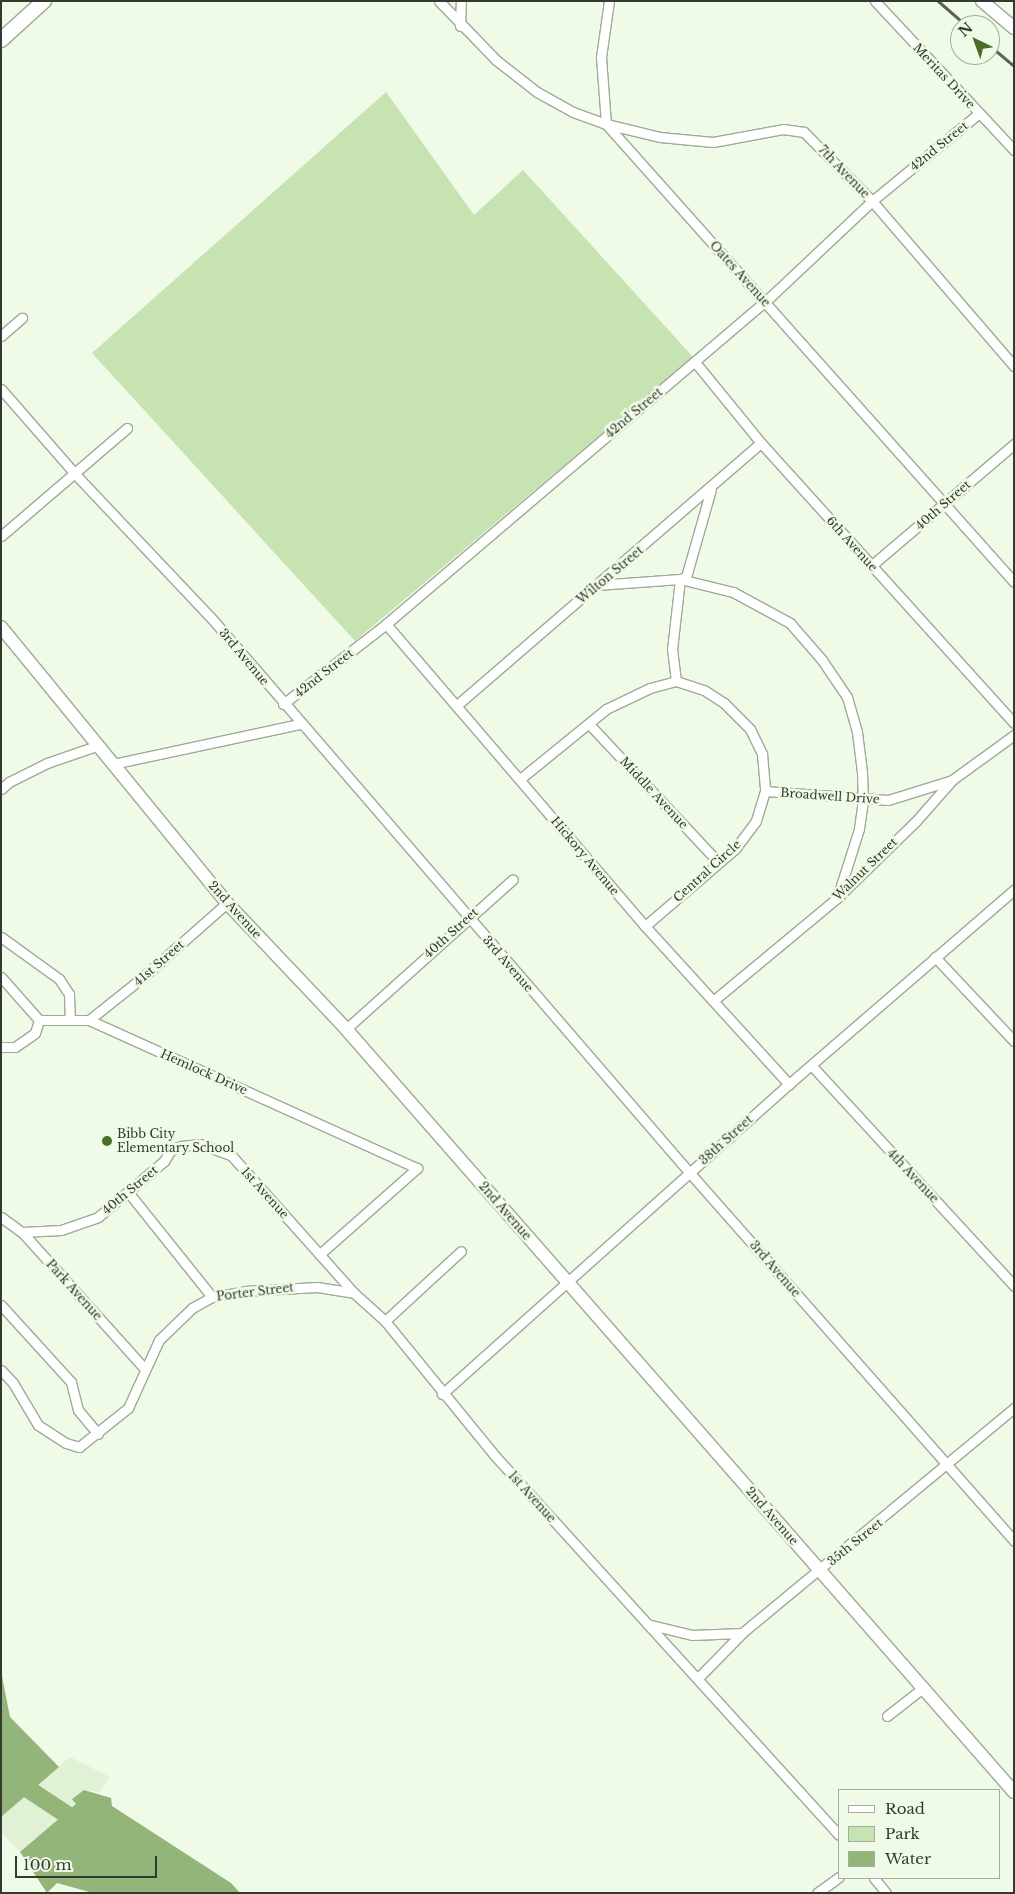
<!DOCTYPE html>
<html>
<head>
<meta charset="utf-8">
<style>
	body { margin:0 }
	#map { position:relative; width:1015px; height:1894px; overflow:hidden; background:#effbe6; font-family:"Libre Baskerville",serif }
	div>[style] { position:absolute }
	.built>* { inset:0; background:#e1f1d5 }
	.green>* { inset:0; background:#c7e3b2 }
	.water>* { inset:0; background:#93b579 }
	.river>* { height:18px; margin:-9px; padding:0 9px; transform-origin:9px; border-radius:9px; background:#93b579 }
	.roads { filter:drop-shadow(1px 0 #9faa97) drop-shadow(-1px 0 #9faa97) drop-shadow(0 1px #9faa97) drop-shadow(0 -1px #9faa97) }
	.minor>* { height:9px; margin:-4.5px; padding:0 4.5px; transform-origin:4.5px; border-radius:4.5px; background:#fff }
	.secondary>* { height:12px; margin:-6px; padding:0 6px; transform-origin:6px; border-radius:6px; background:#fff }
	.primary>* { height:14px; margin:-7px; padding:0 7px; transform-origin:7px; border-radius:7px; background:#fff }
	.rail>* { height:3px; margin:-1.5px; padding:0 1.5px; transform-origin:1.5px; border-radius:1.5px; background:#5d6358 }
	.dots>* { width:14px; height:14px; translate:-50% -50%; box-sizing:border-box; border:2px solid #effbe6; border-radius:50% }
	span { translate:-50% -50%; white-space:nowrap; text-align:center; line-height:1.15; -webkit-text-stroke:5px #effbe6; paint-order:stroke }
	.street-label { font-size:12px; color:#343931 }
	.poi-label { font-size:12px; color:#343931 }
	.left { translate:0 -50%; text-align:left }
	.frame { position:absolute; inset:0; border:2px solid #343931; pointer-events:none }
	.legend { position:absolute; left:838px; top:1789px; width:162px; height:90px; box-sizing:border-box; background:#effbe6; border:1px solid #a4ad9e; margin:0; padding:6px 9px; list-style:none; font-size:15px; color:#343931 }
	.legend li { display:flex; align-items:center; gap:10px; height:25px }
	.legend b { width:25px; border:1px solid #a4ad9e }
	.north { position:absolute; left:950px; top:15px; width:50px; height:50px; box-sizing:border-box; background:#effbe6; border:1px solid #a4ad9e; border-radius:50%; rotate:318deg; font-size:14px; font-weight:700; line-height:20px; text-align:center; color:#343931 }
	.north::after { content:''; display:block; margin:auto; width:18px; height:22px; background:#4a6e27; clip-path:polygon(50% 0,100% 100%,50% 72%,0 100%) }
	.scale { position:absolute; left:15px; top:1856px; width:142px; height:22px; box-sizing:border-box; border:2px solid #343931; border-top:0; padding-left:6px; font-size:15px; line-height:18px; white-space:nowrap; color:#343931; -webkit-text-stroke:4px #effbe6; paint-order:stroke }
</style>
</head>
<body>
<div id="map">
	<div class="built">
		<i style="clip-path:polygon(70px 1757px,110px 1777px,100px 1792px,83px 1790px,76px 1804px,20px 1852px,1px 1832px,1px 1817px)"></i>
	</div>
	<div class="green">
		<i style="clip-path:polygon(386px 92px,474px 215px,523px 170px,693px 357px,355px 641px,92px 353px)"></i>
	</div>
	<div class="water">
		<i style="clip-path:polygon(1px 1671px,10px 1717px,59px 1767px,1px 1817px)"></i>
		<i style="clip-path:polygon(84px 1790px,111px 1798px,112px 1806px,231px 1883px,240px 1893px,93px 1893px,57px 1883px,47px 1893px,20px 1852px,76px 1804px,72px 1799px)"></i>
	</div>
	<div class="river">
		<i style="left:1px;top:1771px;width:100px;rotate:33.5deg"></i>
	</div>
	<div class="roads">
		<div class="minor">
			<i style="left:439px;top:1px;width:82px;rotate:46deg"></i>
			<i style="left:496px;top:60px;width:52px;rotate:38deg"></i>
			<i style="left:537px;top:92px;width:41px;rotate:29.1deg"></i>
			<i style="left:573px;top:112px;width:35px;rotate:20deg"></i>
			<i style="left:606px;top:124px;width:613px;rotate:48.3deg"></i>
			<i style="left:609px;top:1px;width:57px;rotate:98.1deg"></i>
			<i style="left:601px;top:57px;width:67px;rotate:85.7deg"></i>
			<i style="left:606px;top:124px;width:56px;rotate:13.5deg"></i>
			<i style="left:660px;top:137px;width:53px;rotate:5.4deg"></i>
			<i style="left:713px;top:142px;width:71px;rotate:-10.5deg"></i>
			<i style="left:783px;top:129px;width:21px;rotate:8deg"></i>
			<i style="left:804px;top:132px;width:97px;rotate:45.4deg"></i>
			<i style="left:872px;top:201px;width:218px;rotate:49.3deg"></i>
			<i style="left:875px;top:1px;width:204px;rotate:47deg"></i>
			<i style="left:460px;top:26px;width:25px;rotate:-88deg"></i>
			<i style="left:1px;top:336px;width:28px;rotate:-41deg"></i>
			<i style="left:695px;top:362px;width:104px;rotate:50.8deg"></i>
			<i style="left:761px;top:443px;width:377px;rotate:47.9deg"></i>
			<i style="left:1px;top:389px;width:114px;rotate:48.9deg"></i>
			<i style="left:76px;top:475px;width:199px;rotate:46.6deg"></i>
			<i style="left:213px;top:620px;width:729px;rotate:49.23deg"></i>
			<i style="left:689px;top:1172px;width:492px;rotate:48.6deg"></i>
			<i style="left:1px;top:536px;width:166px;rotate:-40.6deg"></i>
			<i style="left:872px;top:565px;width:187px;rotate:-40.4deg"></i>
			<i style="left:597px;top:585px;width:83px;rotate:-4.1deg"></i>
			<i style="left:680px;top:579px;width:55px;rotate:13.8deg"></i>
			<i style="left:733px;top:592px;width:65px;rotate:28.5deg"></i>
			<i style="left:790px;top:623px;width:49px;rotate:49.1deg"></i>
			<i style="left:822px;top:660px;width:45px;rotate:56deg"></i>
			<i style="left:847px;top:697px;width:36px;rotate:74deg"></i>
			<i style="left:857px;top:732px;width:40px;rotate:82.9deg"></i>
			<i style="left:862px;top:772px;width:28px;rotate:88deg"></i>
			<i style="left:863px;top:800px;width:29px;rotate:98deg"></i>
			<i style="left:859px;top:829px;width:72px;rotate:107.7deg"></i>
			<i style="left:386px;top:624px;width:398px;rotate:49.4deg"></i>
			<i style="left:645px;top:926px;width:214px;rotate:47.7deg"></i>
			<i style="left:676px;top:681px;width:31px;rotate:-97deg"></i>
			<i style="left:672px;top:650px;width:71px;rotate:-83.6deg"></i>
			<i style="left:680px;top:579px;width:6px;rotate:-18deg"></i>
			<i style="left:686px;top:577px;width:91px;rotate:-74.1deg"></i>
			<i style="left:283px;top:704px;width:130px;rotate:-37.8deg"></i>
			<i style="left:386px;top:624px;width:497px;rotate:-40.4deg"></i>
			<i style="left:765px;top:302px;width:147px;rotate:-43.3deg"></i>
			<i style="left:872px;top:201px;width:137px;rotate:-39.4deg"></i>
			<i style="left:457px;top:705px;width:401px;rotate:-40.8deg"></i>
			<i style="left:589px;top:724px;width:189px;rotate:46.9deg"></i>
			<i style="left:113px;top:764px;width:191px;rotate:-12.1deg"></i>
			<i style="left:520px;top:779px;width:111px;rotate:-39.1deg"></i>
			<i style="left:606px;top:709px;width:49px;rotate:-25.5deg"></i>
			<i style="left:650px;top:688px;width:27px;rotate:-15deg"></i>
			<i style="left:676px;top:681px;width:29px;rotate:18deg"></i>
			<i style="left:704px;top:690px;width:24px;rotate:33deg"></i>
			<i style="left:724px;top:703px;width:37px;rotate:45deg"></i>
			<i style="left:750px;top:729px;width:28px;rotate:64deg"></i>
			<i style="left:762px;top:754px;width:37px;rotate:85deg"></i>
			<i style="left:765px;top:791px;width:31px;rotate:107deg"></i>
			<i style="left:756px;top:821px;width:34px;rotate:127deg"></i>
			<i style="left:736px;top:848px;width:120px;rotate:139.4deg"></i>
			<i style="left:1px;top:789px;width:11px;rotate:-41deg"></i>
			<i style="left:9px;top:782px;width:42px;rotate:-26.6deg"></i>
			<i style="left:47px;top:763px;width:52px;rotate:-19.1deg"></i>
			<i style="left:765px;top:791px;width:123px;rotate:4.2deg"></i>
			<i style="left:888px;top:800px;width:64px;rotate:-17.3deg"></i>
			<i style="left:1px;top:937px;width:72px;rotate:35.9deg"></i>
			<i style="left:59px;top:979px;width:18px;rotate:56deg"></i>
			<i style="left:69px;top:994px;width:26px;rotate:88deg"></i>
			<i style="left:935px;top:957px;width:115px;rotate:46.8deg"></i>
			<i style="left:1px;top:977px;width:57px;rotate:48.5deg"></i>
			<i style="left:713px;top:1001px;width:161px;rotate:-39.7deg"></i>
			<i style="left:837px;top:898px;width:110px;rotate:-44.3deg"></i>
			<i style="left:916px;top:821px;width:55px;rotate:-48.7deg"></i>
			<i style="left:952px;top:780px;width:77px;rotate:-36deg"></i>
			<i style="left:39px;top:1020px;width:50px"></i>
			<i style="left:89px;top:1020px;width:360px;rotate:24.3deg"></i>
			<i style="left:417px;top:1168px;width:128px;rotate:138.5deg"></i>
			<i style="left:89px;top:1020px;width:69px;rotate:-38.5deg"></i>
			<i style="left:143px;top:977px;width:112px;rotate:-41.4deg"></i>
			<i style="left:346px;top:1029px;width:224px;rotate:-41.9deg"></i>
			<i style="left:1px;top:1047px;width:14px"></i>
			<i style="left:15px;top:1047px;width:24px;rotate:-35deg"></i>
			<i style="left:35px;top:1033px;width:14px;rotate:-73deg"></i>
			<i style="left:812px;top:1066px;width:299px;rotate:47.4deg"></i>
			<i style="left:128px;top:1192px;width:134px;rotate:51.3deg"></i>
			<i style="left:1px;top:1217px;width:26px;rotate:36deg"></i>
			<i style="left:22px;top:1232px;width:183px;rotate:48.1deg"></i>
			<i style="left:22px;top:1232px;width:39px;rotate:-3deg"></i>
			<i style="left:61px;top:1230px;width:39px;rotate:-19deg"></i>
			<i style="left:98px;top:1217px;width:87px;rotate:-40.3deg"></i>
			<i style="left:164px;top:1161px;width:13px;rotate:-58deg"></i>
			<i style="left:171px;top:1150px;width:11px;rotate:-22deg"></i>
			<i style="left:181px;top:1146px;width:19px;rotate:-6deg"></i>
			<i style="left:200px;top:1144px;width:33px;rotate:20deg"></i>
			<i style="left:231px;top:1155px;width:185px;rotate:48.3deg"></i>
			<i style="left:354px;top:1293px;width:42px;rotate:42.1deg"></i>
			<i style="left:385px;top:1321px;width:176px;rotate:50.8deg"></i>
			<i style="left:496px;top:1457px;width:510px;rotate:47.78deg"></i>
			<i style="left:1px;top:1305px;width:104px;rotate:47.7deg"></i>
			<i style="left:71px;top:1382px;width:29px;rotate:76deg"></i>
			<i style="left:78px;top:1410px;width:31px;rotate:50deg"></i>
			<i style="left:385px;top:1321px;width:103px;rotate:-42.6deg"></i>
			<i style="left:1px;top:1370px;width:18px;rotate:47deg"></i>
			<i style="left:13px;top:1383px;width:49px;rotate:59.2deg"></i>
			<i style="left:38px;top:1425px;width:33px;rotate:33deg"></i>
			<i style="left:66px;top:1443px;width:14px;rotate:17deg"></i>
			<i style="left:79px;top:1447px;width:63px;rotate:-38.5deg"></i>
			<i style="left:128px;top:1408px;width:75px;rotate:-65.5deg"></i>
			<i style="left:159px;top:1340px;width:46px;rotate:-44.1deg"></i>
			<i style="left:192px;top:1308px;width:23px;rotate:-29deg"></i>
			<i style="left:212px;top:1297px;width:34px;rotate:-10deg"></i>
			<i style="left:245px;top:1291px;width:72px;rotate:-3.2deg"></i>
			<i style="left:317px;top:1287px;width:37px;rotate:9deg"></i>
			<i style="left:442px;top:1394px;width:465px;rotate:-41.8deg"></i>
			<i style="left:789px;top:1084px;width:297px;rotate:-40.8deg"></i>
			<i style="left:647px;top:1624px;width:46px;rotate:13.7deg"></i>
			<i style="left:692px;top:1635px;width:50px;rotate:-2.3deg"></i>
			<i style="left:698px;top:1678px;width:63px;rotate:-45.6deg"></i>
			<i style="left:742px;top:1633px;width:353px;rotate:-39.6deg"></i>
			<i style="left:887px;top:1716px;width:47px;rotate:-38.1deg"></i>
			<i style="left:874px;top:1878px;width:19px;rotate:51deg"></i>
			<i style="left:817px;top:1893px;width:27px;rotate:-36deg"></i>
		</div>
		<div class="secondary">
			<i style="left:982px;top:1px;width:42px;rotate:40.2deg"></i>
			<i style="left:1px;top:627px;width:357px;rotate:50.7deg"></i>
			<i style="left:227px;top:903px;width:173px;rotate:46.6deg"></i>
			<i style="left:346px;top:1029px;width:1014px;rotate:48.8deg"></i>
		</div>
		<div class="primary">
			<i style="left:1px;top:40px;width:58px;rotate:-42.2deg"></i>
		</div>
	</div>
	<div class="rail">
		<i style="left:938px;top:1px;width:37px;rotate:41deg"></i>
		<i style="left:990px;top:46px;width:31px;rotate:40deg"></i>
	</div>
	<div class="dots">
		<i style="left:107px;top:1141px;background:#4a6e27"></i>
	</div>
	<div class="street-label">
		<span style="left:944px;top:76px;rotate:47deg">Meritas Drive</span>
		<span style="left:939px;top:146px;rotate:-39deg">42nd Street</span>
		<span style="left:844px;top:172px;rotate:46deg">7th Avenue</span>
		<span style="left:740px;top:274px;rotate:48deg">Oates Avenue</span>
		<span style="left:634px;top:413px;rotate:-40deg">42nd Street</span>
		<span style="left:943px;top:505px;rotate:-41deg">40th Street</span>
		<span style="left:852px;top:544px;rotate:48deg">6th Avenue</span>
		<span style="left:610px;top:575px;rotate:-40deg">Wilton Street</span>
		<span style="left:244px;top:657px;rotate:50deg">3rd Avenue</span>
		<span style="left:324px;top:673px;rotate:-38deg">42nd Street</span>
		<span style="left:654px;top:793px;rotate:47deg">Middle Avenue</span>
		<span style="left:830px;top:796px;rotate:4deg">Broadwell Drive</span>
		<span style="left:585px;top:856px;rotate:50deg">Hickory Avenue</span>
		<span style="left:865px;top:869px;rotate:-44deg">Walnut Street</span>
		<span style="left:707px;top:871px;rotate:-42deg">Central Circle</span>
		<span style="left:235px;top:910px;rotate:48deg">2nd Avenue</span>
		<span style="left:451px;top:933px;rotate:-42deg">40th Street</span>
		<span style="left:159px;top:963px;rotate:-41deg">41st Street</span>
		<span style="left:508px;top:964px;rotate:49deg">3rd Avenue</span>
		<span style="left:204px;top:1072px;rotate:24deg">Hemlock Drive</span>
		<span style="left:726px;top:1140px;rotate:-42deg">38th Street</span>
		<span style="left:913px;top:1176px;rotate:47deg">4th Avenue</span>
		<span style="left:130px;top:1190px;rotate:-40deg">40th Street</span>
		<span style="left:265px;top:1193px;rotate:48deg">1st Avenue</span>
		<span style="left:505px;top:1211px;rotate:49deg">2nd Avenue</span>
		<span style="left:775px;top:1269px;rotate:49deg">3rd Avenue</span>
		<span style="left:74px;top:1290px;rotate:48deg">Park Avenue</span>
		<span style="left:255px;top:1292px;rotate:-7deg">Porter Street</span>
		<span style="left:532px;top:1497px;rotate:48deg">1st Avenue</span>
		<span style="left:772px;top:1516px;rotate:49deg">2nd Avenue</span>
		<span style="left:855px;top:1542px;rotate:-39deg">35th Street</span>
	</div>
	<div class="poi-label">
		<span class="left" style="left:117px;top:1141px">Bibb City<br>Elementary School</span>
	</div>
	<div class="frame"></div>
	<ul class="legend">
	<li><b style="height:6px;background:#fff"></b>Road</li>
	<li><b style="height:14px;background:#c7e3b2"></b>Park</li>
	<li><b style="height:14px;background:#93b579"></b>Water</li>
	</ul>
	<div class="north">N</div>
	<div class="scale">100 m</div>
</div>
</body>
</html>
